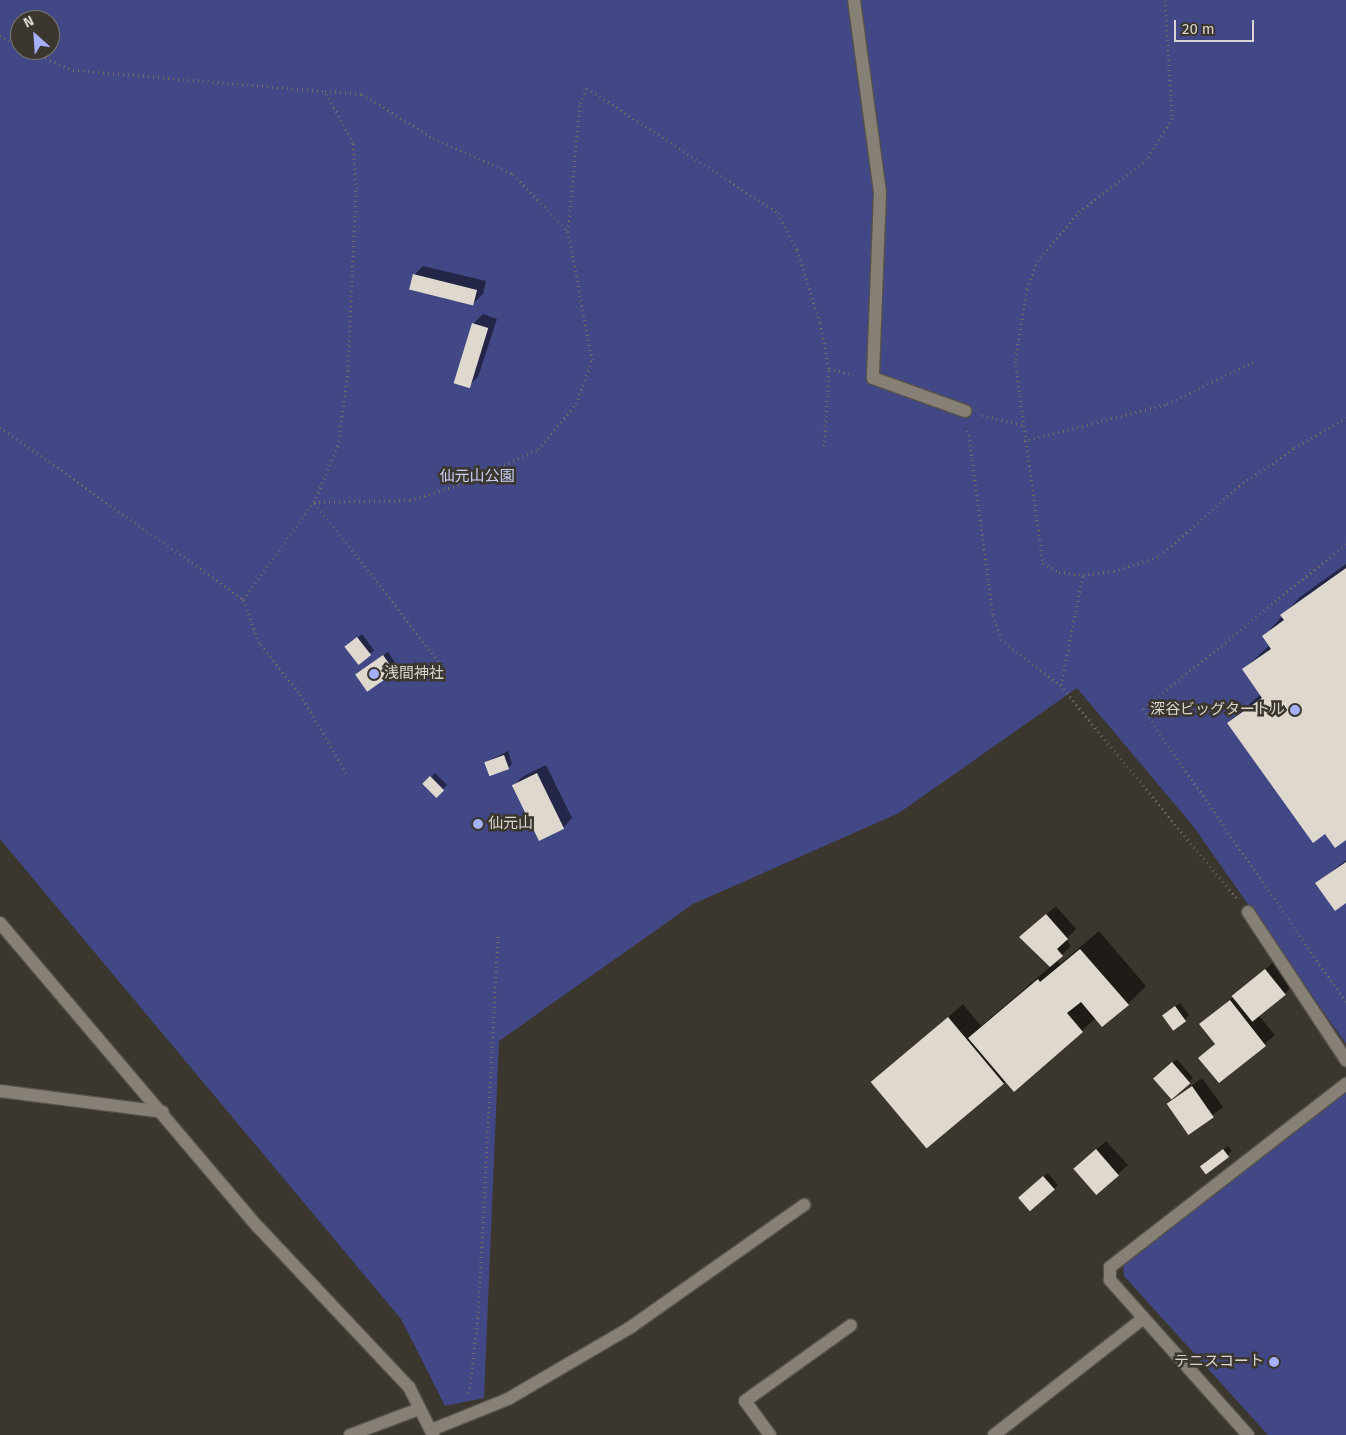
<!DOCTYPE html>
<html>
<head>
<meta charset="utf-8">
<style>
	body { margin:0 }
	#map { position:relative; width:1346px; height:1435px; overflow:hidden; background:#3b362e; font-family:"Fira Sans","Noto Sans JP",sans-serif }
	div>[style] { position:absolute }
	.green>* { inset:0; background:#424885 }
	.shadow>* { inset:0; background:#0007; transform-origin:0 0 }
	.building>* { inset:0; background:#ded8ce; transform-origin:0 0 }
	.path>* { height:3px; margin-top:-1.5px; transform-origin:0; background:repeating-linear-gradient(90deg,#6f6a63 0 1px,transparent 0 5px) }
	.roads { filter:drop-shadow(1px 0 #55524a) drop-shadow(-1px 0 #55524a) drop-shadow(0 1px #55524a) drop-shadow(0 -1px #55524a) }
	.street>* { height:12px; margin:-6px; padding:0 6px; transform-origin:6px; border-radius:6px; background:#868077 }
	.secondary>* { height:12px; margin:-6px; padding:0 6px; transform-origin:6px; border-radius:6px; background:#868077 }
	.dots>* { width:14px; height:14px; translate:-50% -50%; box-sizing:border-box; border:2px solid #3b362e; border-radius:50% }
	span { translate:-50% -50%; white-space:nowrap; text-align:center; line-height:1.15; -webkit-text-stroke:5px #3b362e; paint-order:stroke }
	.park-label { font-size:15px; color:#cbd2fa }
	.poi-label { font-size:15px; color:#d9d6d1 }
	.left { translate:0 -50%; text-align:left }
	.right { translate:-100% -50%; text-align:right }
	.north { position:absolute; left:10px; top:10px; width:50px; height:50px; box-sizing:border-box; background:#3b362e; border:1px solid #7a766f; border-radius:50%; rotate:334deg; font-size:14px; font-weight:700; line-height:20px; text-align:center; color:#d9d6d1 }
	.north::after { content:''; display:block; margin:auto; width:18px; height:22px; background:#a6b1fc; clip-path:polygon(50% 0,100% 100%,50% 72%,0 100%) }
	.scale { position:absolute; left:1174px; top:20px; width:80px; height:22px; box-sizing:border-box; border:2px solid #d9d6d1; border-top:0; padding-left:6px; font-size:15px; line-height:18px; white-space:nowrap; color:#d9d6d1; -webkit-text-stroke:4px #3b362e; paint-order:stroke }
</style>
</head>
<body>
<div id="map">
	<div class="green">
		<i style="clip-path:polygon(evenodd,0 0,1346px 0,1346px 1044px,1193px 826px,1077px 688px,899px 813px,693px 904px,499px 1041px,484px 1398px,445px 1406px,401px 1319px,0 839px,0 0,20px 20px,50px 20px,50px 50px,20px 50px,20px 20px)"></i>
		<i style="clip-path:polygon(1346px 1091px,1346px 1435px,1268px 1435px,1124px 1276px,1123px 1262px)"></i>
	</div>
	<div class="shadow">
		<i style="clip-path:polygon(423px 266px,486px 281px,483px 294px,473px 304px,414px 275px)"></i>
		<i style="clip-path:polygon(483px 314px,497px 319px,478px 377px,468px 386px,473px 324px)"></i>
		<i style="clip-path:polygon(1346px 564px,1346px 838px,1228px 723px,1261px 694px,1244px 669px,1270px 645px,1264px 636px,1300px 597px)"></i>
		<i style="clip-path:polygon(362px 634px,374px 650px,370px 654px,351px 643px)"></i>
		<i style="clip-path:polygon(388px 652px,398px 667px,394px 671px,357px 675px)"></i>
		<i style="clip-path:polygon(508px 751px,512px 764px,508px 768px,486px 762px)"></i>
		<i style="clip-path:polygon(546px 765px,572px 818px,563px 828px,513px 786px,522px 777px)"></i>
		<i style="left:435px;top:773px;width:17px;height:16px;rotate:45deg"></i>
		<i style="clip-path:polygon(1346px 860px,1346px 901px,1317px 883px)"></i>
		<i style="clip-path:polygon(1056px 906px,1076px 929px,1066px 939px,1071px 946px,1056px 960px,1060px 964px,1099px 931px,1146px 986px,1128px 1004px,1096px 1018px,1014px 1090px,1006px 1080px,1003px 1083px,873px 1082px,963px 1004px,981px 1026px,1051px 966px,1021px 937px)"></i>
		<i style="clip-path:polygon(1275px 961px,1294px 985px,1259px 1016px,1275px 1035px,1219px 1082px,1200px 1058px,1216px 1043px,1201px 1025px)"></i>
		<i style="clip-path:polygon(1180px 1003px,1189px 1015px,1185px 1020px,1168px 1012px)"></i>
		<i style="clip-path:polygon(1177px 1059px,1193px 1078px,1189px 1082px,1159px 1074px)"></i>
		<i style="left:1202px;top:1078px;width:36px;height:43px;rotate:54deg"></i>
		<i style="clip-path:polygon(1106px 1141px,1128px 1165px,1096px 1194px,1084px 1161px)"></i>
		<i style="clip-path:polygon(1228px 1146px,1232px 1151px,1206px 1172px,1205px 1162px)"></i>
		<i style="clip-path:polygon(1048px 1173px,1058px 1185px,1054px 1189px,1024px 1193px)"></i>
	</div>
	<div class="building">
		<i style="left:413px;top:274px;width:66px;height:16px;rotate:14deg"></i>
		<i style="left:472px;top:323px;width:17px;height:63px;rotate:17deg"></i>
		<i style="clip-path:polygon(1346px 568px,1346px 840px,1335px 848px,1325px 834px,1313px 843px,1227px 723px,1262px 698px,1242px 669px,1271px 649px,1262px 636px,1284px 620px,1280px 615px)"></i>
		<i style="left:357px;top:637px;width:23px;height:16px;rotate:52deg"></i>
		<i style="left:383px;top:655px;width:21px;height:34px;rotate:55deg"></i>
		<i style="left:504px;top:755px;width:15px;height:21px;rotate:70deg"></i>
		<i style="left:537px;top:773px;width:62px;height:28px;rotate:64deg"></i>
		<i style="left:430px;top:776px;width:20px;height:11px;rotate:45deg"></i>
		<i style="clip-path:polygon(1346px 862px,1346px 903px,1335px 911px,1315px 883px)"></i>
		<i style="clip-path:polygon(1046px 914px,1068px 939px,1057px 949px,1063px 956px,1050px 967px,1019px 937px)"></i>
		<i style="clip-path:polygon(1080px 949px,1129px 1005px,1102px 1027px,1081px 1002px,1067px 1013px,1083px 1032px,1014px 1092px,968px 1038px,1038px 979px,1040px 982px)"></i>
		<i style="left:1265px;top:969px;width:33px;height:43px;rotate:51deg"></i>
		<i style="clip-path:polygon(1230px 1000px,1266px 1046px,1219px 1083px,1198px 1058px,1215px 1044px,1199px 1024px)"></i>
		<i style="left:1175px;top:1006px;width:19px;height:16px;rotate:54deg"></i>
		<i style="left:948px;top:1017px;width:87px;height:101px;rotate:50deg"></i>
		<i style="left:1172px;top:1062px;width:28px;height:25px;rotate:49deg"></i>
		<i style="left:1192px;top:1086px;width:38px;height:31px;rotate:55deg"></i>
		<i style="left:1096px;top:1149px;width:35px;height:30px;rotate:49deg"></i>
		<i style="left:1223px;top:1149px;width:10px;height:29px;rotate:53deg"></i>
		<i style="left:1043px;top:1176px;width:18px;height:33px;rotate:49deg"></i>
	</div>
	<div class="path">
		<i style="left:1165px;top:0;width:118px;rotate:86.6deg"></i>
		<i style="left:1172px;top:118px;width:48px;rotate:121.4deg"></i>
		<i style="left:1147px;top:159px;width:85px;rotate:142.2deg"></i>
		<i style="left:1080px;top:211px;width:65px;rotate:130.6deg"></i>
		<i style="left:1038px;top:260px;width:31px;rotate:111deg"></i>
		<i style="left:1027px;top:289px;width:73px;rotate:99.5deg"></i>
		<i style="left:1015px;top:361px;width:204px;rotate:82.1deg"></i>
		<i style="left:1043px;top:563px;width:18px;rotate:29deg"></i>
		<i style="left:1059px;top:572px;width:24px;rotate:7deg"></i>
		<i style="left:1083px;top:575px;width:31px;rotate:-7deg"></i>
		<i style="left:1114px;top:571px;width:48px;rotate:-18.1deg"></i>
		<i style="left:1160px;top:556px;width:106px;rotate:-41.5deg"></i>
		<i style="left:1239px;top:486px;width:67px;rotate:-34.6deg"></i>
		<i style="left:1294px;top:448px;width:60px;rotate:-30deg"></i>
		<i style="left:0;top:35px;width:23px;rotate:31deg"></i>
		<i style="left:27px;top:50px;width:50px;rotate:23.5deg"></i>
		<i style="left:73px;top:70px;width:253px;rotate:4.8deg"></i>
		<i style="left:982px;top:415px;width:42px;rotate:13.7deg"></i>
		<i style="left:0;top:427px;width:298px;rotate:35.3deg"></i>
		<i style="left:968px;top:430px;width:187px;rotate:82.3deg"></i>
		<i style="left:993px;top:615px;width:25px;rotate:72deg"></i>
		<i style="left:1001px;top:639px;width:75px;rotate:37.9deg"></i>
		<i style="left:1060px;top:685px;width:276px;rotate:50.4deg"></i>
		<i style="left:1024px;top:441px;width:148px;rotate:-14.5deg"></i>
		<i style="left:1167px;top:404px;width:100px;rotate:-26.1deg"></i>
		<i style="left:824px;top:446px;width:77px;rotate:-86.3deg"></i>
		<i style="left:829px;top:369px;width:25px;rotate:12deg"></i>
		<i style="left:1346px;top:544px;width:262px;rotate:140.9deg"></i>
		<i style="left:1143px;top:709px;width:356px;rotate:55.3deg"></i>
		<i style="left:445px;top:669px;width:212px;rotate:-128.1deg"></i>
		<i style="left:314px;top:502px;width:96px;rotate:-1.2deg"></i>
		<i style="left:410px;top:500px;width:61px;rotate:-17.2deg"></i>
		<i style="left:468px;top:482px;width:77px;rotate:-25.2deg"></i>
		<i style="left:538px;top:449px;width:59px;rotate:-49.8deg"></i>
		<i style="left:576px;top:404px;width:47px;rotate:-70deg"></i>
		<i style="left:592px;top:360px;width:131px;rotate:-100.5deg"></i>
		<i style="left:568px;top:231px;width:129px;rotate:-84.6deg"></i>
		<i style="left:580px;top:103px;width:17px;rotate:-65deg"></i>
		<i style="left:587px;top:88px;width:228px;rotate:33.2deg"></i>
		<i style="left:778px;top:213px;width:42px;rotate:62.8deg"></i>
		<i style="left:797px;top:250px;width:77px;rotate:72.5deg"></i>
		<i style="left:820px;top:323px;width:47px;rotate:78.9deg"></i>
		<i style="left:1061px;top:685px;width:112px;rotate:-78.7deg"></i>
		<i style="left:346px;top:773px;width:94px;rotate:-120.1deg"></i>
		<i style="left:299px;top:692px;width:63px;rotate:-129.2deg"></i>
		<i style="left:259px;top:643px;width:47px;rotate:-110deg"></i>
		<i style="left:243px;top:599px;width:120px;rotate:-53.8deg"></i>
		<i style="left:314px;top:502px;width:61px;rotate:-66.8deg"></i>
		<i style="left:338px;top:446px;width:76px;rotate:-82.4deg"></i>
		<i style="left:348px;top:371px;width:182px;rotate:-87.5deg"></i>
		<i style="left:356px;top:189px;width:46px;rotate:-93.7deg"></i>
		<i style="left:353px;top:143px;width:59px;rotate:-118.3deg"></i>
		<i style="left:325px;top:91px;width:37px;rotate:5deg"></i>
		<i style="left:362px;top:94px;width:84px;rotate:31.8deg"></i>
		<i style="left:433px;top:138px;width:88px;rotate:24.2deg"></i>
		<i style="left:513px;top:174px;width:78px;rotate:46deg"></i>
		<i style="left:469px;top:1393px;width:77px;rotate:-83.2deg"></i>
		<i style="left:478px;top:1317px;width:381px;rotate:-87deg"></i>
	</div>
	<div class="roads">
		<div class="street">
			<i style="left:854px;top:0;width:194px;rotate:82.3deg"></i>
			<i style="left:880px;top:192px;width:186px;rotate:92.2deg"></i>
			<i style="left:873px;top:378px;width:98px;rotate:19.7deg"></i>
			<i style="left:1248px;top:912px;width:178px;rotate:56.5deg"></i>
			<i style="left:0;top:1091px;width:164px;rotate:7.3deg"></i>
			<i style="left:431px;top:1430px;width:83px;rotate:-21.9deg"></i>
			<i style="left:508px;top:1399px;width:143px;rotate:-30.3deg"></i>
			<i style="left:631px;top:1327px;width:212px;rotate:-35.2deg"></i>
			<i style="left:350px;top:1435px;width:74px;rotate:-20.6deg"></i>
			<i style="left:770px;top:1435px;width:42px;rotate:-126.3deg"></i>
			<i style="left:745px;top:1401px;width:130px;rotate:-35.6deg"></i>
			<i style="left:994px;top:1435px;width:190px;rotate:-38deg"></i>
			<i style="left:1248px;top:1435px;width:208px;rotate:-131.7deg"></i>
			<i style="left:1110px;top:1280px;width:13px;rotate:-90deg"></i>
			<i style="left:1110px;top:1267px;width:299px;rotate:-37.8deg"></i>
		</div>
		<div class="secondary">
			<i style="left:0;top:923px;width:400px;rotate:49.7deg"></i>
			<i style="left:259px;top:1228px;width:219px;rotate:46.7deg"></i>
			<i style="left:409px;top:1387px;width:54px;rotate:63.4deg"></i>
		</div>
	</div>
	<div class="dots">
		<i style="left:374px;top:674px;background:#a6b1fc"></i>
		<i style="left:1295px;top:710px;background:#a6b1fc"></i>
		<i style="left:478px;top:824px;background:#a6b1fc"></i>
		<i style="left:1274px;top:1362px;background:#a6b1fc"></i>
	</div>
	<div class="park-label">
		<span style="left:477px;top:477px">仙元山公園</span>
	</div>
	<div class="poi-label">
		<span class="left" style="left:384px;top:674px">浅間神社</span>
		<span class="right" style="left:1285px;top:710px">深谷ビッグタートル</span>
		<span class="left" style="left:488px;top:824px">仙元山</span>
		<span class="right" style="left:1264px;top:1362px">テニスコート</span>
	</div>
	<div class="north">N</div>
	<div class="scale">20 m</div>
</div>
</body>
</html>
